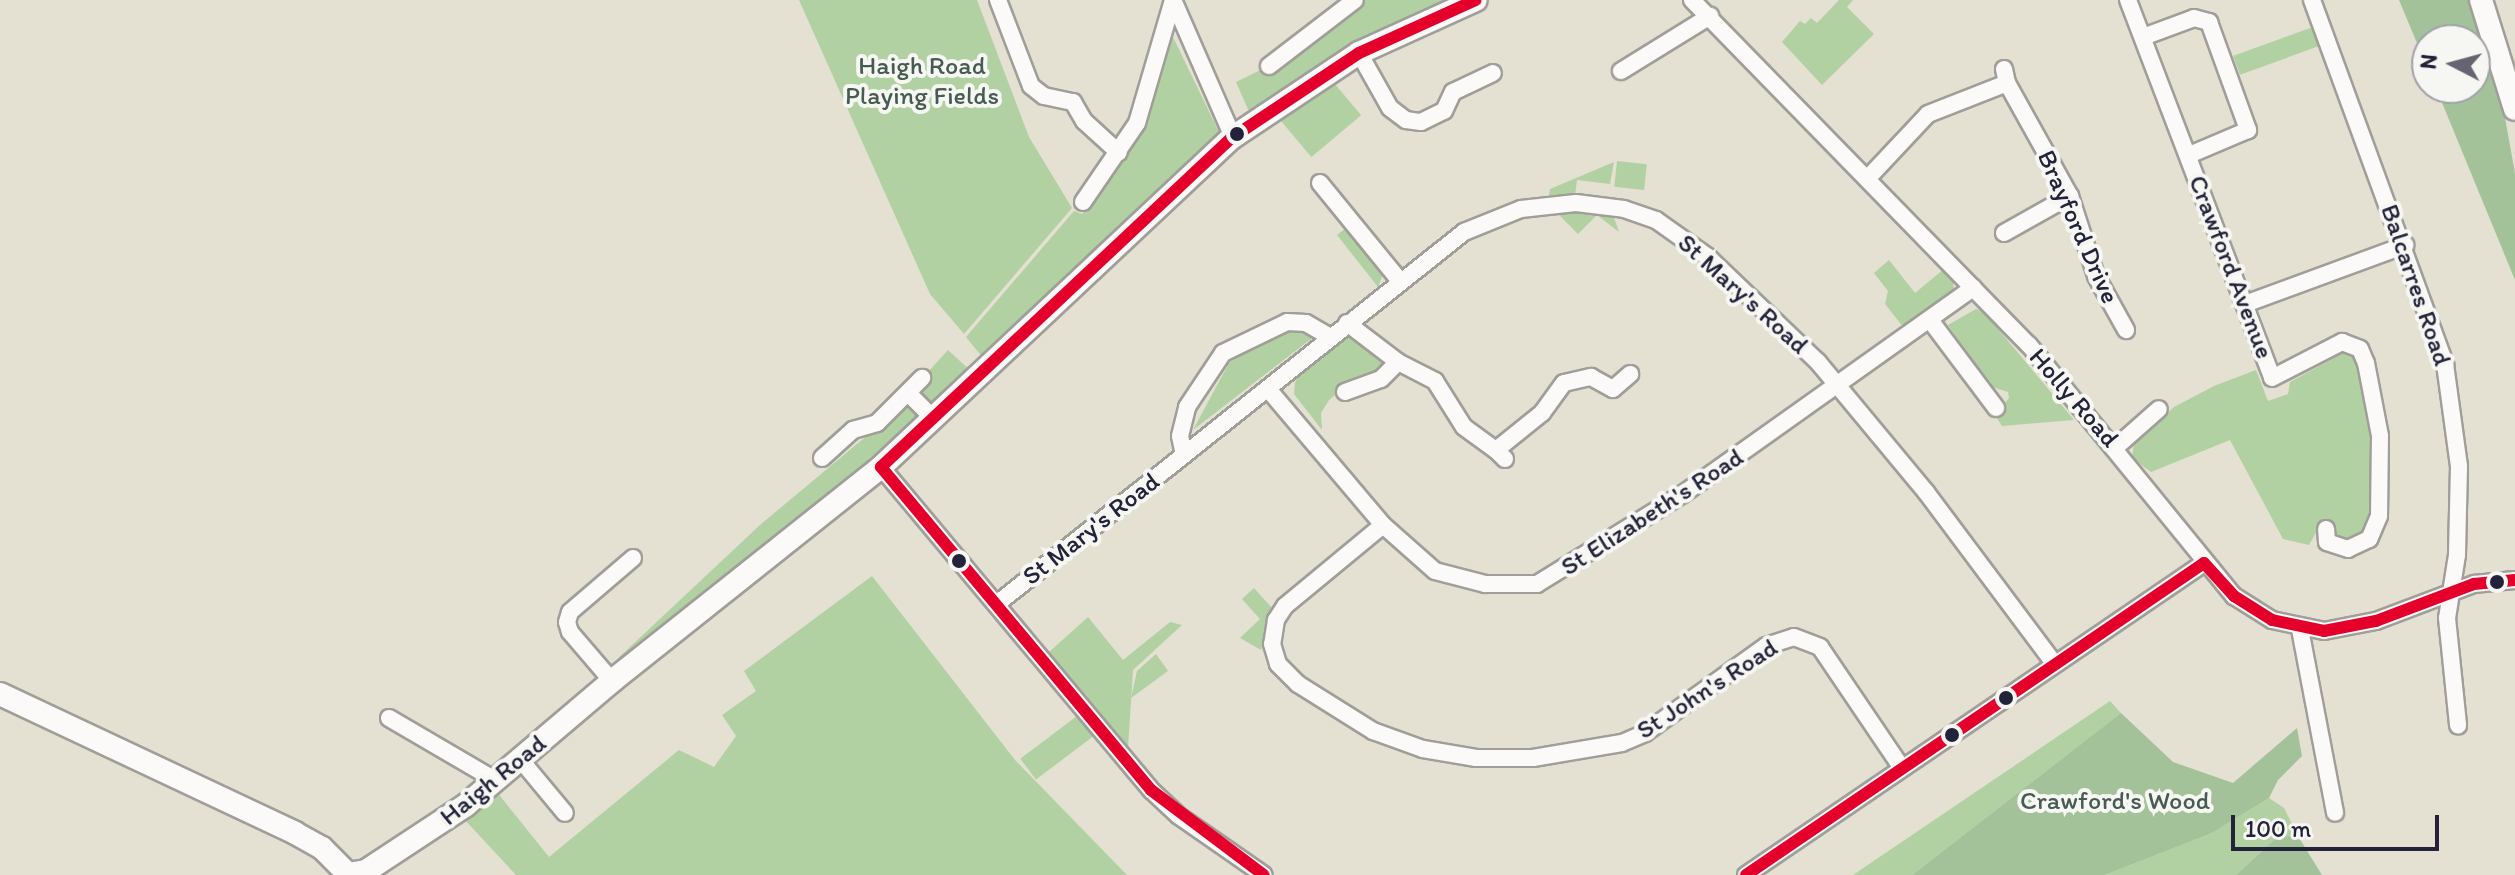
<!DOCTYPE html>
<html>
<head>
<meta charset="utf-8">
<style>
	body { margin:0 }
	#map { position:relative; width:2515px; height:875px; overflow:hidden; background:#e4e0d2; font-family:Itim,sans-serif }
	div>[style] { position:absolute }
	.green>* { inset:0; background:#b2d1a2; transform-origin:0 0 }
	.forest>* { inset:0; background:#a3c299 }
	.roads { filter:drop-shadow(2px 0 #a09e99) drop-shadow(-2px 0 #a09e99) drop-shadow(0 2px #a09e99) drop-shadow(0 -2px #a09e99) }
	.street>* { height:16px; margin:-8px; padding:0 8px; transform-origin:8px; border-radius:8px; background:#fbfaf8 }
	.secondary>* { height:22px; margin:-11px; padding:0 11px; transform-origin:11px; border-radius:11px; background:#fbfaf8 }
	.bus-1>* { height:12px; margin:-6px; padding:0 6px; transform-origin:6px; border-radius:6px; background:#e4002b }
	.dots>* { width:22px; height:22px; translate:-50% -50%; box-sizing:border-box; border:4px solid #f6f6f2; border-radius:50% }
	span { translate:-50% -50%; white-space:nowrap; text-align:center; line-height:1.15; -webkit-text-stroke:8px #f6f6f2; paint-order:stroke }
	.park-label { font-size:26px; color:#465b51 }
	.street-label { font-size:26px; color:#22223b }
	.north { position:absolute; left:2411px; top:24px; width:80px; height:80px; box-sizing:border-box; background:#f6f6f2; border:2px solid #a1a1a9; border-radius:50%; rotate:276deg; font-size:22px; font-weight:700; line-height:32px; text-align:center; color:#22223b }
	.north::after { content:''; display:block; margin:auto; width:28px; height:36px; background:#666470; clip-path:polygon(50% 0,100% 100%,50% 72%,0 100%) }
	.scale { position:absolute; left:2231px; top:815px; width:208px; height:36px; box-sizing:border-box; border:4px solid #22223b; border-top:0; padding-left:10px; font-size:24px; line-height:28px; white-space:nowrap; color:#22223b; -webkit-text-stroke:6px #f6f6f2; paint-order:stroke }
</style>
</head>
<body>
<div id="map">
	<div class="green">
		<i style="clip-path:polygon(799px 0,977px 0,1029px 137px,1072px 208px,964px 334px,930px 294px)"></i>
		<i style="clip-path:polygon(1355px 0,1476px 0,1250px 114px,1236px 82px,1269px 66px)"></i>
		<i style="clip-path:polygon(1839px 0,1853px 0,1847px 7px,1874px 34px,1822px 85px,1782px 42px,1800px 21px,1805px 24px,1811px 18px,1817px 23px)"></i>
		<i style="left:2313px;top:27px;width:20px;height:85px;rotate:70deg"></i>
		<i style="clip-path:polygon(1171px 33px,1220px 134px,983px 358px,966px 337px,1074px 211px,1082px 214px,1116px 172px,1138px 135px)"></i>
		<i style="left:1329px;top:77px;width:50px;height:65px;rotate:50deg"></i>
		<i style="left:1617px;top:161px;width:30px;height:26px;rotate:6deg"></i>
		<i style="clip-path:polygon(1614px 162px,1610px 184px,1577px 180px,1575px 195px,1549px 195px,1550px 189px)"></i>
		<i style="clip-path:polygon(1555px 211px,1613px 215px,1619px 232px,1597px 215px,1578px 234px)"></i>
		<i style="clip-path:polygon(1346px 228px,1383px 274px,1378px 287px,1337px 235px)"></i>
		<i style="clip-path:polygon(1889px 260px,1915px 293px,1944px 269px,1953px 279px,1954px 291px,1904px 328px,1885px 304px,1888px 291px,1874px 273px)"></i>
		<i style="clip-path:polygon(1976px 309px,1984px 312px,2074px 420px,2002px 426px,1995px 415px,2009px 398px,2008px 392px,1989px 386px,1948px 325px)"></i>
		<i style="clip-path:polygon(1289px 332px,1320px 332px,1193px 430px,1229px 363px,1246px 348px)"></i>
		<i style="clip-path:polygon(1342px 338px,1355px 338px,1391px 365px,1349px 383px,1329px 400px,1321px 413px,1322px 430px,1294px 394px,1295px 383px,1299px 372px)"></i>
		<i style="clip-path:polygon(948px 350px,972px 372px,924px 421px,673px 623px,615px 661px,760px 525px,924px 388px,928px 372px)"></i>
		<i style="clip-path:polygon(2345px 352px,2356px 353px,2374px 459px,2372px 521px,2361px 535px,2344px 540px,2337px 536px,2333px 521px,2323px 520px,2309px 545px,2283px 539px,2230px 440px,2151px 472px,2132px 458px,2134px 443px,2174px 407px,2214px 386px,2256px 370px,2268px 401px,2288px 394px,2290px 382px)"></i>
		<i style="clip-path:polygon(872px 576px,1015px 760px,1127px 875px,516px 875px,464px 819px,496px 791px,549px 857px,679px 750px,714px 767px,736px 736px,722px 715px,756px 691px,744px 671px)"></i>
		<i style="clip-path:polygon(1254px 588px,1272px 608px,1261px 650px,1240px 638px,1260px 619px,1242px 599px)"></i>
		<i style="clip-path:polygon(1088px 617px,1123px 660px,1170px 622px,1182px 625px,1133px 670px,1128px 748px,1049px 652px)"></i>
		<i style="clip-path:polygon(1156px 654px,1168px 671px,1131px 698px,1137px 671px)"></i>
		<i style="clip-path:polygon(2110px 701px,2121px 713px,1912px 875px,1853px 875px)"></i>
		<i style="left:1077px;top:716px;width:26px;height:71px;rotate:53deg"></i>
		<i style="clip-path:polygon(2269px 798px,2284px 808px,2301px 841px,2275px 839px,2236px 875px,2105px 875px,2212px 833px)"></i>
	</div>
	<div class="forest">
		<i style="clip-path:polygon(2399px 0,2471px 0,2501px 96px,2515px 173px,2515px 280px,2436px 88px,2475px 88px,2475px 40px,2427px 40px,2427px 67px)"></i>
		<i style="clip-path:polygon(2121px 713px,2173px 762px,2233px 783px,2297px 728px,2302px 756px,2278px 780px,2269px 798px,2212px 833px,2105px 875px,1912px 875px)"></i>
		<i style="clip-path:polygon(2289px 836px,2301px 841px,2322px 875px,2236px 875px,2275px 839px)"></i>
	</div>
	<div class="roads">
		<div class="street">
			<i style="left:998px;top:0;width:92px;rotate:69deg"></i>
			<i style="left:1031px;top:86px;width:16px;rotate:38deg"></i>
			<i style="left:1044px;top:96px;width:30px;rotate:12deg"></i>
			<i style="left:1073px;top:102px;width:22px;rotate:60deg"></i>
			<i style="left:1084px;top:121px;width:47px;rotate:42.4deg"></i>
			<i style="left:1692px;top:0;width:482px;rotate:45.7deg"></i>
			<i style="left:2029px;top:345px;width:324px;rotate:50.8deg"></i>
			<i style="left:2234px;top:596px;width:45px;rotate:32.3deg"></i>
			<i style="left:2272px;top:620px;width:53px;rotate:11.9deg"></i>
			<i style="left:2324px;top:631px;width:53px;rotate:-10.9deg"></i>
			<i style="left:2376px;top:621px;width:105px;rotate:-20.7deg"></i>
			<i style="left:2474px;top:584px;width:41px;rotate:-5.6deg"></i>
			<i style="left:2128px;top:0;width:404px;rotate:69.1deg"></i>
			<i style="left:2272px;top:378px;width:79px;rotate:-27.2deg"></i>
			<i style="left:2342px;top:342px;width:19px;rotate:21deg"></i>
			<i style="left:2360px;top:349px;width:15px;rotate:67deg"></i>
			<i style="left:2366px;top:363px;width:74px;rotate:79.1deg"></i>
			<i style="left:2380px;top:436px;width:80px;rotate:90.7deg"></i>
			<i style="left:2379px;top:516px;width:25px;rotate:113deg"></i>
			<i style="left:2369px;top:539px;width:23px;rotate:155deg"></i>
			<i style="left:2348px;top:549px;width:22px;rotate:-162deg"></i>
			<i style="left:2327px;top:542px;width:13px;rotate:-94deg"></i>
			<i style="left:2312px;top:0;width:388px;rotate:69.9deg"></i>
			<i style="left:2445px;top:364px;width:103px;rotate:82.2deg"></i>
			<i style="left:2459px;top:466px;width:89px;rotate:91.3deg"></i>
			<i style="left:2457px;top:555px;width:64px;rotate:99deg"></i>
			<i style="left:2447px;top:618px;width:108px;rotate:84.1deg"></i>
			<i style="left:1174px;top:2px;width:147px;rotate:66.4deg"></i>
			<i style="left:2143px;top:37px;width:54px;rotate:-20.4deg"></i>
			<i style="left:2194px;top:18px;width:16px;rotate:15deg"></i>
			<i style="left:2209px;top:22px;width:115px;rotate:70.1deg"></i>
			<i style="left:2248px;top:130px;width:64px;rotate:157deg"></i>
			<i style="left:1359px;top:53px;width:63px;rotate:60.6deg"></i>
			<i style="left:1390px;top:108px;width:20px;rotate:37deg"></i>
			<i style="left:1406px;top:120px;width:15px;rotate:8deg"></i>
			<i style="left:1421px;top:122px;width:25px;rotate:-26deg"></i>
			<i style="left:1444px;top:111px;width:21px;rotate:-65deg"></i>
			<i style="left:1453px;top:92px;width:44px;rotate:-25.4deg"></i>
			<i style="left:1269px;top:66px;width:108px;rotate:-37.5deg"></i>
			<i style="left:2004px;top:69px;width:14px;rotate:78deg"></i>
			<i style="left:2007px;top:83px;width:129px;rotate:60.9deg"></i>
			<i style="left:2070px;top:196px;width:84px;rotate:72deg"></i>
			<i style="left:2096px;top:276px;width:62px;rotate:60.9deg"></i>
			<i style="left:1621px;top:71px;width:105px;rotate:-31.7deg"></i>
			<i style="left:1867px;top:179px;width:89px;rotate:-46.8deg"></i>
			<i style="left:1928px;top:114px;width:85px;rotate:-21.4deg"></i>
			<i style="left:1320px;top:183px;width:127px;rotate:50.8deg"></i>
			<i style="left:1083px;top:202px;width:96px;rotate:-55.6deg"></i>
			<i style="left:1137px;top:123px;width:128px;rotate:-73.7deg"></i>
			<i style="left:2004px;top:233px;width:76px;rotate:-29.3deg"></i>
			<i style="left:2245px;top:304px;width:171px;rotate:-20.2deg"></i>
			<i style="left:1930px;top:320px;width:110px;rotate:53.1deg"></i>
			<i style="left:1347px;top:323px;width:64px;rotate:37.4deg"></i>
			<i style="left:1398px;top:362px;width:42px;rotate:27.2deg"></i>
			<i style="left:1435px;top:381px;width:54px;rotate:57.8deg"></i>
			<i style="left:1464px;top:427px;width:39px;rotate:36deg"></i>
			<i style="left:1268px;top:389px;width:178px;rotate:49.8deg"></i>
			<i style="left:1383px;top:525px;width:69px;rotate:41.5deg"></i>
			<i style="left:1435px;top:571px;width:52px;rotate:14.6deg"></i>
			<i style="left:1485px;top:584px;width:52px"></i>
			<i style="left:1537px;top:584px;width:172px;rotate:-31.7deg"></i>
			<i style="left:1683px;top:494px;width:356px;rotate:-35.4deg"></i>
			<i style="left:1345px;top:392px;width:38px;rotate:-20deg"></i>
			<i style="left:1381px;top:379px;width:24px;rotate:-45deg"></i>
			<i style="left:908px;top:393px;width:38px;rotate:45deg"></i>
			<i style="left:2116px;top:447px;width:57px;rotate:-41.5deg"></i>
			<i style="left:1184px;top:455px;width:19px;rotate:-102deg"></i>
			<i style="left:1180px;top:436px;width:30px;rotate:-76deg"></i>
			<i style="left:1187px;top:407px;width:65px;rotate:-56.3deg"></i>
			<i style="left:1223px;top:353px;width:71px;rotate:-25.8deg"></i>
			<i style="left:1287px;top:322px;width:19px;rotate:3deg"></i>
			<i style="left:1306px;top:323px;width:28px;rotate:30deg"></i>
			<i style="left:822px;top:458px;width:42px;rotate:-42.1deg"></i>
			<i style="left:853px;top:430px;width:25px;rotate:-16deg"></i>
			<i style="left:877px;top:423px;width:64px;rotate:-45deg"></i>
			<i style="left:1505px;top:459px;width:13px;rotate:-135deg"></i>
			<i style="left:1496px;top:450px;width:59px;rotate:-38.8deg"></i>
			<i style="left:1542px;top:413px;width:37px;rotate:-54deg"></i>
			<i style="left:1564px;top:383px;width:28px;rotate:-13deg"></i>
			<i style="left:1591px;top:377px;width:25px;rotate:29deg"></i>
			<i style="left:1613px;top:389px;width:23px;rotate:-41deg"></i>
			<i style="left:881px;top:467px;width:421px;rotate:50.1deg"></i>
			<i style="left:1151px;top:790px;width:38px;rotate:43deg"></i>
			<i style="left:1179px;top:816px;width:103px;rotate:34.8deg"></i>
			<i style="left:1383px;top:525px;width:127px;rotate:140.4deg"></i>
			<i style="left:1285px;top:606px;width:17px;rotate:123deg"></i>
			<i style="left:1276px;top:620px;width:24px;rotate:99deg"></i>
			<i style="left:1272px;top:644px;width:21px;rotate:73deg"></i>
			<i style="left:1278px;top:664px;width:28px;rotate:45deg"></i>
			<i style="left:1298px;top:684px;width:89px;rotate:32.1deg"></i>
			<i style="left:1373px;top:731px;width:53px;rotate:19.8deg"></i>
			<i style="left:1423px;top:749px;width:54px;rotate:9.6deg"></i>
			<i style="left:1476px;top:758px;width:57px"></i>
			<i style="left:1533px;top:758px;width:90px;rotate:-9.6deg"></i>
			<i style="left:1622px;top:743px;width:25px;rotate:-23deg"></i>
			<i style="left:1645px;top:733px;width:149px;rotate:-35.7deg"></i>
			<i style="left:1766px;top:646px;width:29px;rotate:-18deg"></i>
			<i style="left:1794px;top:637px;width:28px;rotate:21deg"></i>
			<i style="left:1820px;top:647px;width:146px;rotate:55.9deg"></i>
			<i style="left:998px;top:603px;width:596px;rotate:-38.52deg"></i>
			<i style="left:1464px;top:232px;width:61px;rotate:-22deg"></i>
			<i style="left:1521px;top:209px;width:55px;rotate:-6.2deg"></i>
			<i style="left:1576px;top:203px;width:48px;rotate:7.1deg"></i>
			<i style="left:1624px;top:209px;width:34px;rotate:19deg"></i>
			<i style="left:1656px;top:220px;width:64px;rotate:35.4deg"></i>
			<i style="left:1708px;top:257px;width:152px;rotate:43.7deg"></i>
			<i style="left:1818px;top:362px;width:169px;rotate:50.3deg"></i>
			<i style="left:1926px;top:492px;width:214px;rotate:53.2deg"></i>
			<i style="left:2300px;top:629px;width:187px;rotate:79.2deg"></i>
			<i style="left:612px;top:681px;width:65px;rotate:-130.6deg"></i>
			<i style="left:570px;top:632px;width:10px;rotate:-107deg"></i>
			<i style="left:567px;top:622px;width:10px;rotate:-73deg"></i>
			<i style="left:570px;top:612px;width:83px;rotate:-40.6deg"></i>
			<i style="left:389px;top:718px;width:123px;rotate:30.3deg"></i>
			<i style="left:520px;top:759px;width:70px;rotate:50.2deg"></i>
			<i style="left:1746px;top:875px;width:554px;rotate:-34.26deg"></i>
		</div>
		<div class="secondary">
			<i style="left:2481px;top:0;width:114px;rotate:72.7deg"></i>
			<i style="left:0;top:694px;width:326px;rotate:25.2deg"></i>
			<i style="left:295px;top:833px;width:31px;rotate:29deg"></i>
			<i style="left:322px;top:848px;width:37px;rotate:45deg"></i>
			<i style="left:348px;top:874px;width:18px;rotate:-9deg"></i>
			<i style="left:366px;top:871px;width:120px;rotate:-33.4deg"></i>
			<i style="left:466px;top:805px;width:192px;rotate:-40.3deg"></i>
			<i style="left:612px;top:681px;width:344px;rotate:-38.5deg"></i>
			<i style="left:881px;top:467px;width:482px;rotate:-43.2deg"></i>
			<i style="left:1233px;top:137px;width:151px;rotate:-33.7deg"></i>
			<i style="left:1359px;top:53px;width:128px;rotate:-24.4deg"></i>
		</div>
	</div>
	<div class="bus-1">
		<i style="left:881px;top:467px;width:482px;rotate:-43.2deg"></i>
		<i style="left:1233px;top:137px;width:151px;rotate:-33.7deg"></i>
		<i style="left:1359px;top:53px;width:128px;rotate:-24.4deg"></i>
		<i style="left:881px;top:467px;width:421px;rotate:50.1deg"></i>
		<i style="left:1151px;top:790px;width:141px;rotate:37deg"></i>
		<i style="left:2204px;top:563px;width:45px;rotate:47.7deg"></i>
		<i style="left:2234px;top:596px;width:45px;rotate:32.3deg"></i>
		<i style="left:2272px;top:620px;width:53px;rotate:11.9deg"></i>
		<i style="left:2324px;top:631px;width:53px;rotate:-10.9deg"></i>
		<i style="left:2376px;top:621px;width:105px;rotate:-20.7deg"></i>
		<i style="left:2474px;top:584px;width:41px;rotate:-5.6deg"></i>
		<i style="left:1746px;top:875px;width:554px;rotate:-34.26deg"></i>
	</div>
	<div class="dots">
		<i style="left:1237px;top:134px;background:#22223b"></i>
		<i style="left:959px;top:561px;background:#22223b"></i>
		<i style="left:2497px;top:582px;background:#22223b"></i>
		<i style="left:2006px;top:698px;background:#22223b"></i>
		<i style="left:1952px;top:735px;background:#22223b"></i>
	</div>
	<div class="park-label">
		<span style="left:922px;top:81px">Haigh Road<br>Playing Fields</span>
		<span style="left:2115px;top:801px">Crawford's Wood</span>
	</div>
	<div class="street-label">
		<span style="left:2078px;top:227px;rotate:66deg">Brayford Drive</span>
		<span style="left:2231px;top:267px;rotate:69deg">Crawford Avenue</span>
		<span style="left:2416px;top:285px;rotate:71deg">Balcarres Road</span>
		<span style="left:1743px;top:294px;rotate:42deg">St Mary's Road</span>
		<span style="left:2074px;top:398px;rotate:49deg">Holly Road</span>
		<span style="left:1652px;top:512px;rotate:-33deg">St Elizabeth's Road</span>
		<span style="left:1091px;top:529px;rotate:-38deg">St Mary's Road</span>
		<span style="left:1707px;top:689px;rotate:-33deg">St John's Road</span>
		<span style="left:493px;top:780px;rotate:-39deg">Haigh Road</span>
	</div>
	<div class="north">N</div>
	<div class="scale">100 m</div>
</div>
</body>
</html>
